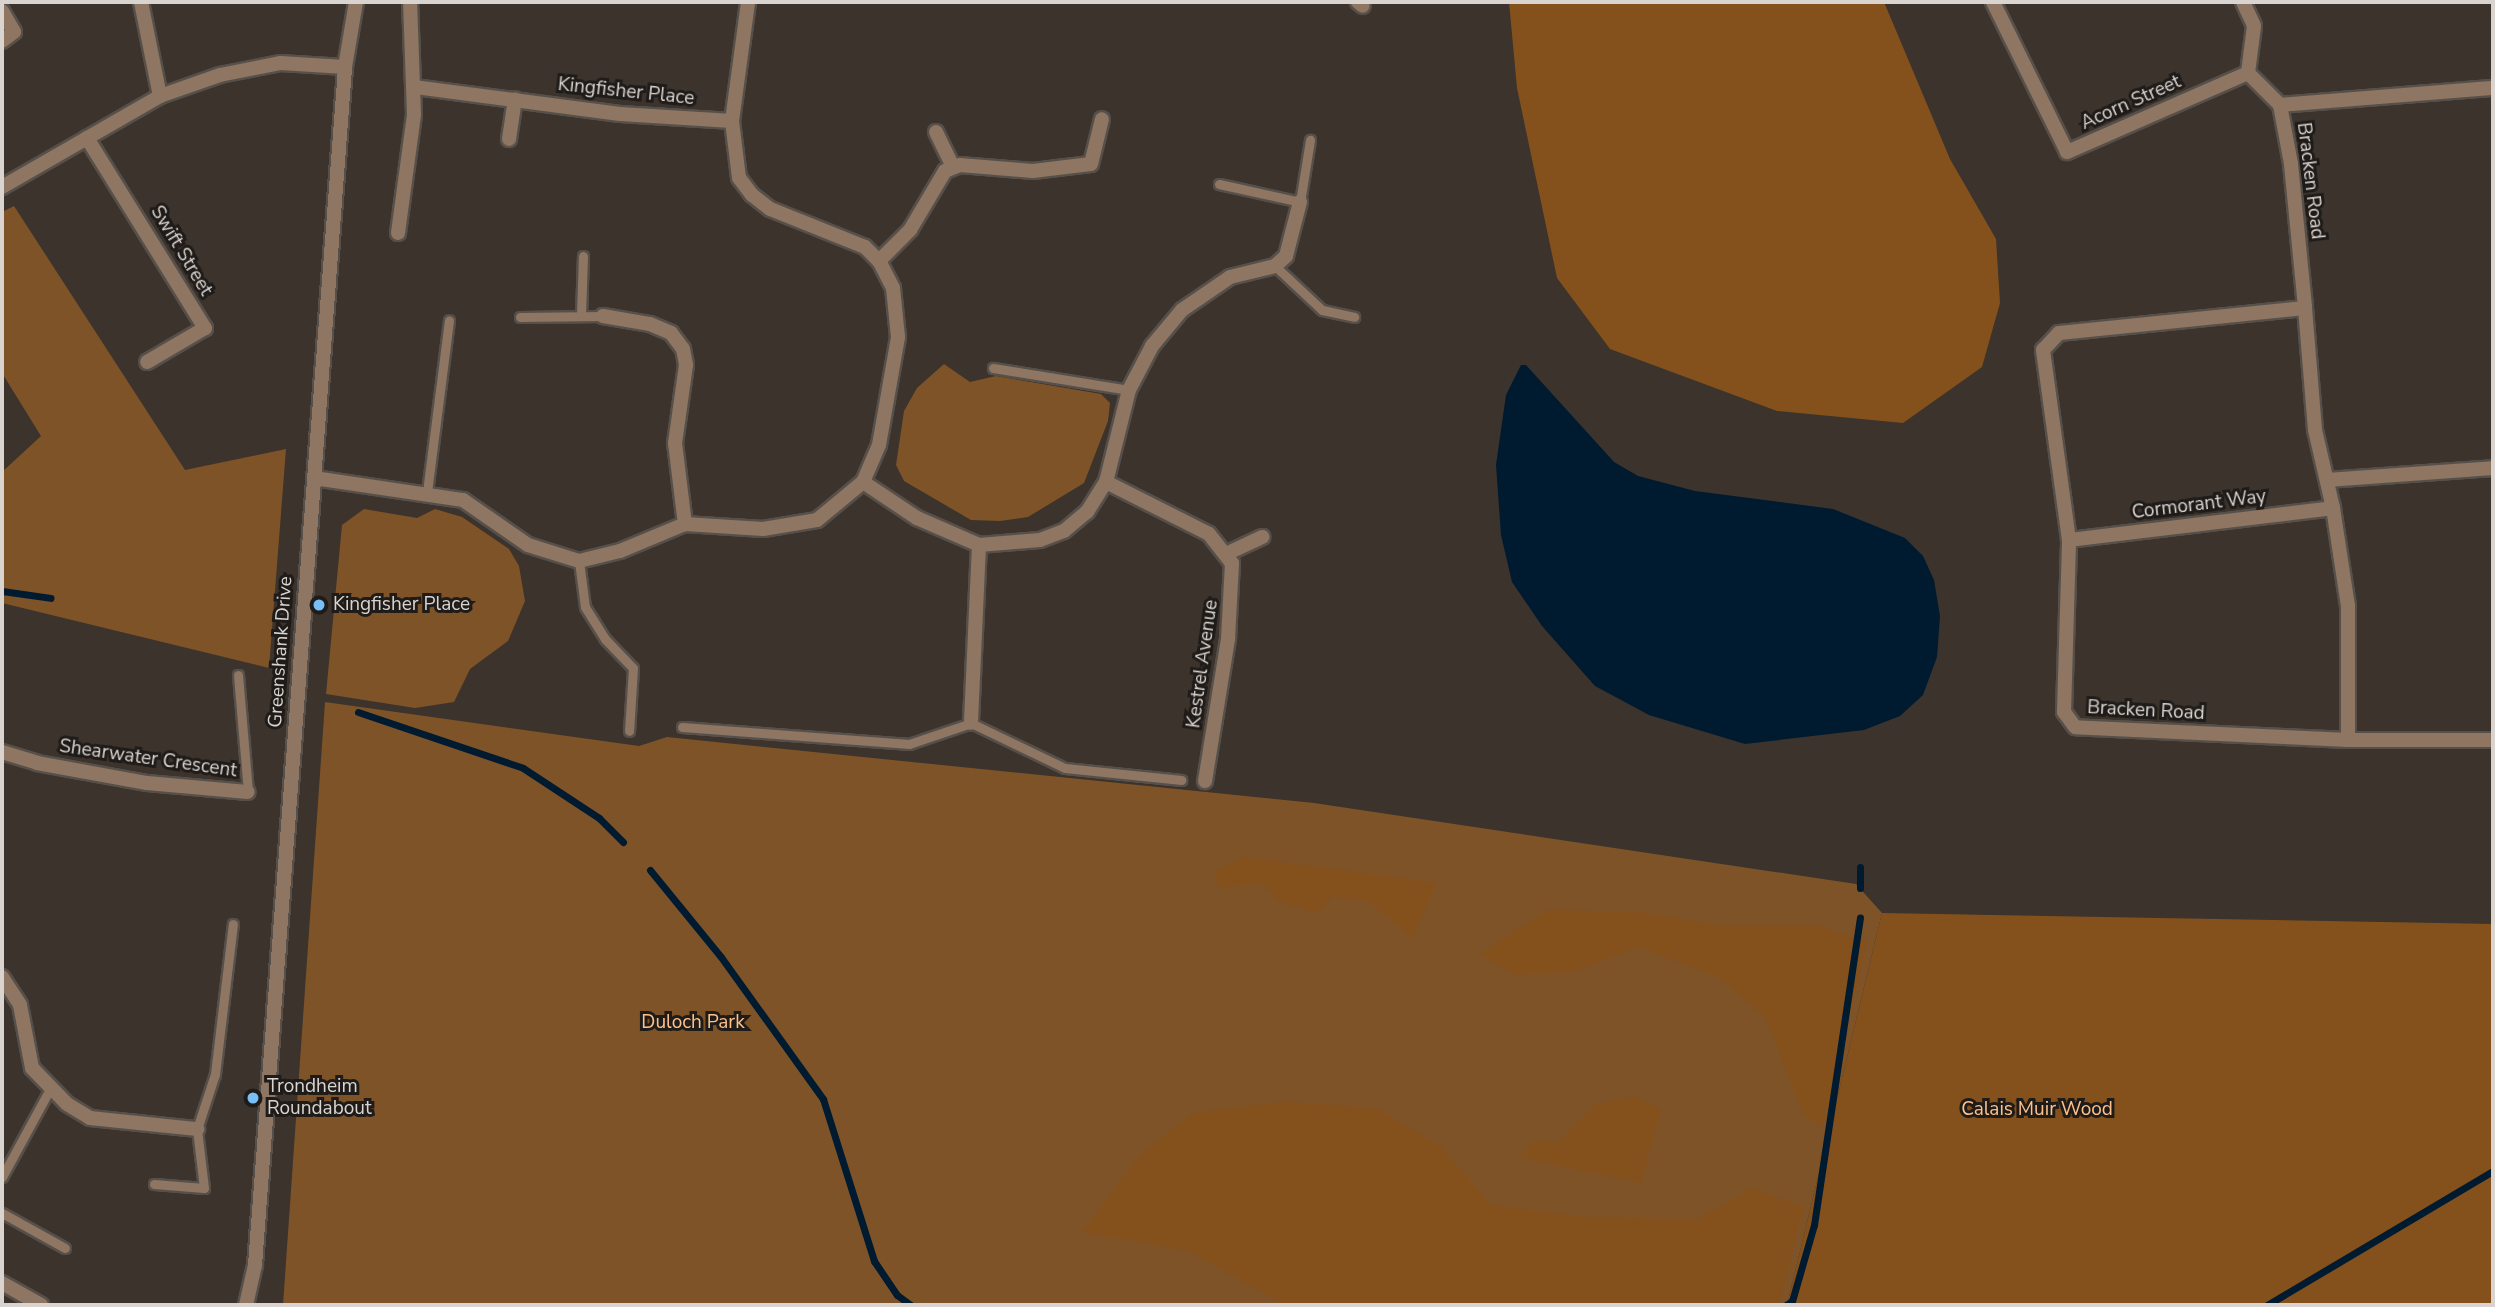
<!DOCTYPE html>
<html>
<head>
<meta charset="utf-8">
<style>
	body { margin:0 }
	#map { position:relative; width:2495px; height:1307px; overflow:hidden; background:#3b332c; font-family:"Nunito Sans",sans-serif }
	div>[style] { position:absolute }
	.green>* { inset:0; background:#7f5328 }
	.forest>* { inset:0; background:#84511c }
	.water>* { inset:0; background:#001a30 }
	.stream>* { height:7px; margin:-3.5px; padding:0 3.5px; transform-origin:3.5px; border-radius:3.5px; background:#001a30 }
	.roads { filter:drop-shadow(2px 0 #57504a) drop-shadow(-2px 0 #57504a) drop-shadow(0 2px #57504a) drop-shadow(0 -2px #57504a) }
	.service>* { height:9px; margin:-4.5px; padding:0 4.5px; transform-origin:4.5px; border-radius:4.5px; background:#8e7662 }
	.minor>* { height:14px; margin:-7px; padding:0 7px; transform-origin:7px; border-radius:7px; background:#8e7662 }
	.tertiary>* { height:14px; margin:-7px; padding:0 7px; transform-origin:7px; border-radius:7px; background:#8e7662 }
	.dots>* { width:19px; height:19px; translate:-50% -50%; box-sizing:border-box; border:4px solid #1f1b18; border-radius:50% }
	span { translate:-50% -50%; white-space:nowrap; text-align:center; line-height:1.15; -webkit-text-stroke:6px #1f1b18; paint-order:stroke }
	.street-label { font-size:19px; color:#d9d4d0 }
	.poi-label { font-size:19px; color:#d9d4d0 }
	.left { translate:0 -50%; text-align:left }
	.park-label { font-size:19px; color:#ffc18a }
	.frame { position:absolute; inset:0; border:4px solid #d9d4d0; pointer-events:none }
</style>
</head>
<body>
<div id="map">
	<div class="green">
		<i style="clip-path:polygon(14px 206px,185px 470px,286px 449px,269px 668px,2px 603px,2px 472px,41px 436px,2px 373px,2px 212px)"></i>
		<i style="clip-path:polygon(944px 364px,970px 382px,996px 376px,1101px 394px,1110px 403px,1108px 421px,1084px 483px,1028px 517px,1000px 521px,971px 520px,904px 481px,896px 465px,904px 411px,917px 388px)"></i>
		<i style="clip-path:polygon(364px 509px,417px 518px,435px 509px,462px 517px,509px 549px,519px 566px,525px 601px,508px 641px,470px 669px,454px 702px,415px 708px,326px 694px,342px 525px)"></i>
		<i style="clip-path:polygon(325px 702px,639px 746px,667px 737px,1314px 803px,1856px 884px,1882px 913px,1787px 1305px,283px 1305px)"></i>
	</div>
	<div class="forest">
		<i style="clip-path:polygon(1509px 2px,1884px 2px,1950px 159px,1996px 239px,2000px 303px,1982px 367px,1903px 423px,1777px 411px,1610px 349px,1557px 278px,1517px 88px)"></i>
		<i style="clip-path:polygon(1244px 857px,1437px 883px,1412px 938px,1370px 902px,1333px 896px,1318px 913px,1280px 902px,1263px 883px,1219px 888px,1214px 873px)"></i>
		<i style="clip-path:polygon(1547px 910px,1638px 912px,1719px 925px,1814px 925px,1868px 941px,1822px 1128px,1803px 1114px,1765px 1017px,1718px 977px,1639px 947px,1573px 972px,1514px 975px,1480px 954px)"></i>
		<i style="clip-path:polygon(1882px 913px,2493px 924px,2493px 1305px,1787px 1305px)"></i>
		<i style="clip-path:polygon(1635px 1096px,1661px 1109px,1641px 1183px,1519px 1158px,1534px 1141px,1558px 1143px,1594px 1105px)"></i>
		<i style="clip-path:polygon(1285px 1102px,1377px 1108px,1441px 1147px,1491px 1205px,1586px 1217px,1697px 1219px,1752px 1188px,1804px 1207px,1779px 1305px,1285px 1305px,1189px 1251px,1082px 1232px,1141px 1154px,1192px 1113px)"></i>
	</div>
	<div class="water">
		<i style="clip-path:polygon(1521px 365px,1526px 365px,1614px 462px,1638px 476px,1695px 491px,1833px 509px,1905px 538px,1923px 556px,1934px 580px,1940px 616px,1937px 657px,1923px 695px,1900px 716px,1864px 730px,1745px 744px,1649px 715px,1595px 686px,1542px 626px,1512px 582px,1501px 535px,1496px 465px,1506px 395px)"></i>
	</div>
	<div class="stream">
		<i style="left:2px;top:591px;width:49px;rotate:8.1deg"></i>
		<i style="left:358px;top:712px;width:174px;rotate:18.7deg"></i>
		<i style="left:523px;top:768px;width:91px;rotate:33.3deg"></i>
		<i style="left:599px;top:818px;width:34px;rotate:45deg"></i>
		<i style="left:1860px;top:867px;width:21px;rotate:90deg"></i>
		<i style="left:650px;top:870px;width:112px;rotate:50.8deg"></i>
		<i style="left:721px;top:957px;width:175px;rotate:54.3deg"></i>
		<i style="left:823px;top:1099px;width:170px;rotate:72.5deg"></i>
		<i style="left:874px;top:1261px;width:41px;rotate:55.9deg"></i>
		<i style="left:897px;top:1295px;width:17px;rotate:36deg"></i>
		<i style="left:1786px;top:1305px;width:7px;rotate:-34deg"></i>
		<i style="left:1792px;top:1301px;width:79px;rotate:-73.9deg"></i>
		<i style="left:1814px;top:1225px;width:311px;rotate:-81.5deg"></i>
		<i style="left:2267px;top:1305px;width:263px;rotate:-30.7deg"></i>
	</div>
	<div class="roads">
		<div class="service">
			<i style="left:1219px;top:184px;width:83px;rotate:12.5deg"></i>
			<i style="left:1300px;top:202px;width:63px;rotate:-80.8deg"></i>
			<i style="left:1275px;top:266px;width:64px;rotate:43.1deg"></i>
			<i style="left:1322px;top:310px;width:33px;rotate:12deg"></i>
			<i style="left:581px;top:315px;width:59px;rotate:-88.1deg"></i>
			<i style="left:520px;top:317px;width:83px;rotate:-0.7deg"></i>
			<i style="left:993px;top:368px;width:138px;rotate:9.2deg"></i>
			<i style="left:427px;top:492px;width:173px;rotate:-82.7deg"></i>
			<i style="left:579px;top:561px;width:46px;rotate:82.6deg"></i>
			<i style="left:585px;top:607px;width:38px;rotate:58deg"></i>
			<i style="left:605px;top:639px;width:40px;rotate:46deg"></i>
			<i style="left:633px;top:668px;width:63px;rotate:93.6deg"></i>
			<i style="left:238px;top:675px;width:117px;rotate:85.1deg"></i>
			<i style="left:682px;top:727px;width:228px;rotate:4.3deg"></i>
			<i style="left:909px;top:744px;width:65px;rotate:-18.7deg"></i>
			<i style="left:971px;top:723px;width:104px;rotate:25.6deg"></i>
			<i style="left:1065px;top:768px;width:117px;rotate:5.9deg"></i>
			<i style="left:2px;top:1177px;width:100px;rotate:-61.4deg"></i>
			<i style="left:154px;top:1184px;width:50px;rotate:4.6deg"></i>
			<i style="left:204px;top:1188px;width:59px;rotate:-96.8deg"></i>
			<i style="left:197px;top:1129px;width:58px;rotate:-71.9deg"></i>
			<i style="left:215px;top:1074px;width:151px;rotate:-83.2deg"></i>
			<i style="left:2px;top:1213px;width:72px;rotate:29.1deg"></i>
		</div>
		<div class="minor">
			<i style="left:141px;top:2px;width:96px;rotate:78.6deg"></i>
			<i style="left:1358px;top:2px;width:6px;rotate:39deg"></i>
			<i style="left:1993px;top:2px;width:167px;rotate:63.7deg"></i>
			<i style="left:2067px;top:152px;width:197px;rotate:-23.6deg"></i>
			<i style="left:2243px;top:2px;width:26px;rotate:65deg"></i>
			<i style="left:2254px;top:26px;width:47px;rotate:97.3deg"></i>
			<i style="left:2px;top:11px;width:24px;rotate:60deg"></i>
			<i style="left:14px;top:32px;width:15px;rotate:143deg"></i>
			<i style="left:2248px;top:73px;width:45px;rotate:45deg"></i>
			<i style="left:2280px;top:105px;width:60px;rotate:79.4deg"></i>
			<i style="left:2291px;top:164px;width:145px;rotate:84.4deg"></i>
			<i style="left:2305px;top:308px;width:122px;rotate:85.3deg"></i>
			<i style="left:2315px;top:430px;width:80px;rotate:77deg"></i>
			<i style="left:2333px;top:508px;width:99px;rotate:81.3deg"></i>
			<i style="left:2348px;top:606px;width:134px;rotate:90deg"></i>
			<i style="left:2348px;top:740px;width:273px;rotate:-177.3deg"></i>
			<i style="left:2075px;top:727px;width:19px;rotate:-126deg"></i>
			<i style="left:2064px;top:712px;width:172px;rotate:-88.3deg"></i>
			<i style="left:2069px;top:540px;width:192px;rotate:-97.8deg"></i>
			<i style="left:2043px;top:350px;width:23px;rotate:-47deg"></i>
			<i style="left:2059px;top:333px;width:247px;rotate:-5.8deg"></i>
			<i style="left:2280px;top:105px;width:214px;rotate:-4.6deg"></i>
			<i style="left:732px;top:121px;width:120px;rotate:-82.3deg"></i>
			<i style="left:936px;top:132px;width:39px;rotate:64deg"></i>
			<i style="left:87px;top:138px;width:224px;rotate:58.2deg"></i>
			<i style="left:205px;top:328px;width:67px;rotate:149.6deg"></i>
			<i style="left:509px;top:139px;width:40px;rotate:-81.5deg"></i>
			<i style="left:2px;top:187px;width:182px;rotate:-29.9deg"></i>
			<i style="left:160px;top:96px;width:64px;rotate:-19.3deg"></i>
			<i style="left:220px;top:75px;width:61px;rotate:-11.3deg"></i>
			<i style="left:280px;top:63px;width:65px;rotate:3.5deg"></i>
			<i style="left:398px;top:233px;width:119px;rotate:-82.3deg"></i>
			<i style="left:414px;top:115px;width:113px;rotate:-92deg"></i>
			<i style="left:879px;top:261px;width:44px;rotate:-45deg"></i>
			<i style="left:910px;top:230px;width:69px;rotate:-59.3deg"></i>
			<i style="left:945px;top:171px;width:16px;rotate:-22deg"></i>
			<i style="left:960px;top:165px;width:73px;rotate:4.7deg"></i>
			<i style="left:1033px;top:171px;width:58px;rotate:-6.9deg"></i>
			<i style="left:1091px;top:164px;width:46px;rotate:-76.3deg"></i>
			<i style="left:603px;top:316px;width:48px;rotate:9.7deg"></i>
			<i style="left:650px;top:324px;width:23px;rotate:23deg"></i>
			<i style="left:671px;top:333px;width:20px;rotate:53deg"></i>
			<i style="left:683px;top:349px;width:16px;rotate:79deg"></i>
			<i style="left:686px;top:365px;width:79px;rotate:98deg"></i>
			<i style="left:675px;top:443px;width:82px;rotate:83deg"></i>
			<i style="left:314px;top:478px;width:151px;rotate:8.4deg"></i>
			<i style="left:463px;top:500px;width:79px;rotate:34.7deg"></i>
			<i style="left:528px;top:545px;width:53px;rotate:17.4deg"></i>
			<i style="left:579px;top:561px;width:42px;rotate:-13.7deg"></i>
			<i style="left:620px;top:551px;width:70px;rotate:-22.6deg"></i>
			<i style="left:685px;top:524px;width:78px;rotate:3.7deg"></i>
			<i style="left:763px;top:529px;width:55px;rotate:-9.5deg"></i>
			<i style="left:817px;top:520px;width:60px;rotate:-39.6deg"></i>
			<i style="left:863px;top:482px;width:40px;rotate:-66.6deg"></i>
			<i style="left:879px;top:445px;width:110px;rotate:-80deg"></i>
			<i style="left:898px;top:337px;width:49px;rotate:-95.8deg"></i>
			<i style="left:893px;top:288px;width:30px;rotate:-117deg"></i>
			<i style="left:879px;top:261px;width:20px;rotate:-135deg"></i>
			<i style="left:865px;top:247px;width:102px;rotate:-158.2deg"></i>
			<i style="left:770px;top:209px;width:23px;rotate:-142deg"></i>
			<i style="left:752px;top:195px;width:21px;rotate:-127deg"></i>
			<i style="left:739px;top:178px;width:57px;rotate:-97deg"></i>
			<i style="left:732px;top:121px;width:112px;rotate:-176.4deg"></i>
			<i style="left:620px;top:114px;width:208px;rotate:-172.5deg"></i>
			<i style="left:2327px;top:480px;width:166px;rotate:-4.1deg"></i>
			<i style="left:863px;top:482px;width:65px;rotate:33.7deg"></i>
			<i style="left:917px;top:518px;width:68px;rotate:23.5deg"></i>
			<i style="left:979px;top:545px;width:178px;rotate:92.6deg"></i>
			<i style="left:1106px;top:482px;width:115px;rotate:26.8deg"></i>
			<i style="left:1209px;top:534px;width:37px;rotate:52deg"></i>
			<i style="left:1232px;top:563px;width:76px;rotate:93deg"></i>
			<i style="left:1228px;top:639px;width:144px;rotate:99.2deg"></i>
			<i style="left:2069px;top:540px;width:266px;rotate:-6.9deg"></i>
			<i style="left:979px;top:545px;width:61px;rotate:-4.7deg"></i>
			<i style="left:1040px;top:540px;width:26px;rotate:-21deg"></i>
			<i style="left:1064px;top:531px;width:30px;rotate:-40deg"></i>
			<i style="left:1087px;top:512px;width:36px;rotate:-58deg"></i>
			<i style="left:1106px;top:482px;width:95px;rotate:-76deg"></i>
			<i style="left:1129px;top:390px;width:50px;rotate:-62.4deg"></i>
			<i style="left:1152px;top:346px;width:47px;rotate:-50.2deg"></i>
			<i style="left:1182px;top:310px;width:58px;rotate:-34.5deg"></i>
			<i style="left:1230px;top:277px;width:46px;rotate:-13.7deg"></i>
			<i style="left:1275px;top:266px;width:15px;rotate:-42deg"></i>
			<i style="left:1286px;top:256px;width:56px;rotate:-75.5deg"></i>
			<i style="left:1228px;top:553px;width:38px;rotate:-25deg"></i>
			<i style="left:2348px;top:740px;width:145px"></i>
			<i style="left:2px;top:752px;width:37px;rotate:17deg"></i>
			<i style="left:37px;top:763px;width:112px;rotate:10.3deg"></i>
			<i style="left:147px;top:783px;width:101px;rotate:5.1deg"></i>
			<i style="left:2px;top:977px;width:33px;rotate:57deg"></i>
			<i style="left:20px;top:1005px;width:64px;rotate:79.2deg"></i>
			<i style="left:32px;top:1068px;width:50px;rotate:45.8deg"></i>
			<i style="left:67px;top:1104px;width:27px;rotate:31deg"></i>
			<i style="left:90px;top:1118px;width:108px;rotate:5.9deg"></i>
			<i style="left:2px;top:1283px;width:45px;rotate:29.4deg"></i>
		</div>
		<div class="tertiary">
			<i style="left:246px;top:1305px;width:41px;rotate:-77.3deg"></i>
			<i style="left:255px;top:1265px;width:1201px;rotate:-85.7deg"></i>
			<i style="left:345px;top:67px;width:66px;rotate:-80.4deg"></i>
		</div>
	</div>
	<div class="dots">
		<i style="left:319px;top:605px;background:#78bff7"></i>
		<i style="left:253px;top:1098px;background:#78bff7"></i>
	</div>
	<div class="street-label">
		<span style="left:626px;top:92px;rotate:6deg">Kingfisher Place</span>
		<span style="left:2131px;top:103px;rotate:-24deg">Acorn Street</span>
		<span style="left:2310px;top:181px;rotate:83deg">Bracken Road</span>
		<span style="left:181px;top:251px;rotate:59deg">Swift Street</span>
		<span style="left:2199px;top:505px;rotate:-7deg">Cormorant Way</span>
		<span style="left:281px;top:652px;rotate:-86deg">Greenshank Drive</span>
		<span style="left:1203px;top:664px;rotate:-82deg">Kestrel Avenue</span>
		<span style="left:2146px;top:711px;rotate:3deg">Bracken Road</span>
		<span style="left:148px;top:759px;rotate:8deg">Shearwater Crescent</span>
	</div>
	<div class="poi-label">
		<span class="left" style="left:333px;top:605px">Kingfisher Place</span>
		<span class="left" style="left:267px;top:1098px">Trondheim<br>Roundabout</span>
	</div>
	<div class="park-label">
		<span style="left:693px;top:1023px">Duloch Park</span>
		<span style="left:2037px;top:1110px">Calais Muir Wood</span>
	</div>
	<div class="frame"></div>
</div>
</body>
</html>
